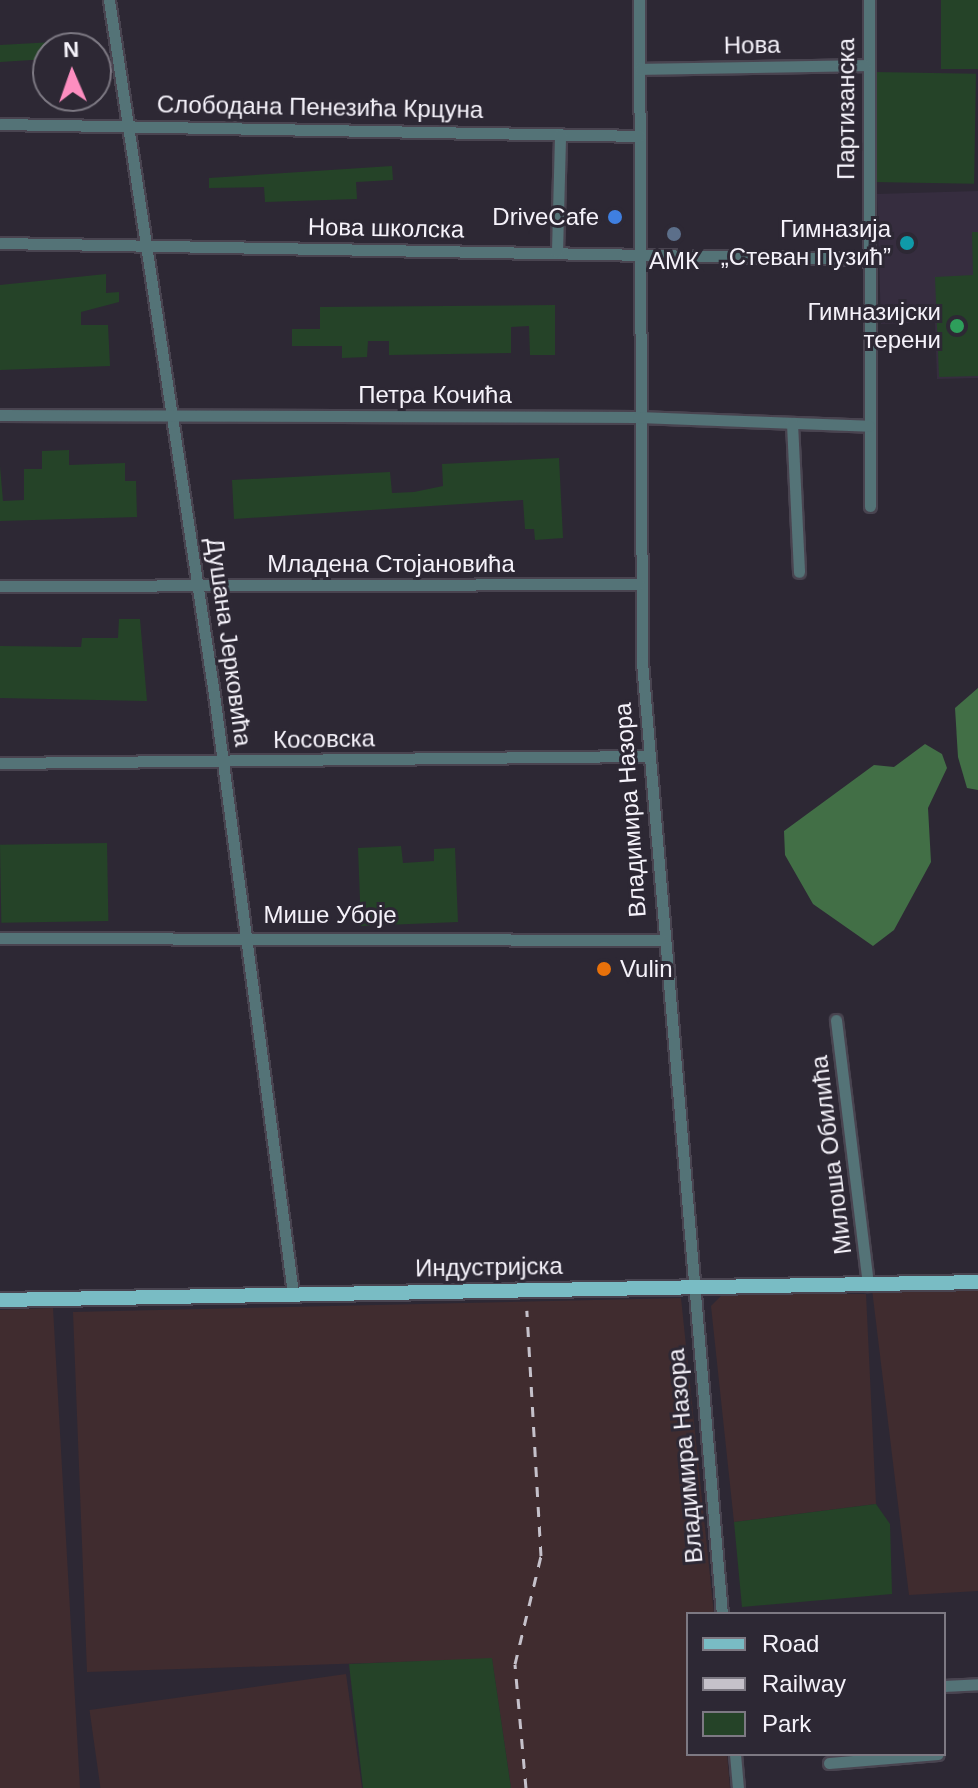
<!DOCTYPE html>
<html>
<head>
<meta charset="utf-8">
<style>
	body { margin:0 }
	#map { position:relative; width:978px; height:1788px; overflow:hidden; background:#2d2834; font-family:Helvetica,sans-serif }
	div>[style] { position:absolute }
	.built>* { inset:0; background:#362d3f }
	.industrial>* { inset:0; background:#402c2f; transform-origin:0 0 }
	.green>* { inset:0; background:#254328; transform-origin:0 0 }
	.forest>* { inset:0; background:#426f46 }
	.roads { filter:drop-shadow(2px 0 #494450) drop-shadow(-2px 0 #494450) drop-shadow(0 2px #494450) drop-shadow(0 -2px #494450) }
	.minor>* { height:11px; margin:-5.5px; padding:0 5.5px; transform-origin:5.5px; border-radius:5.5px; background:#547377 }
	.major>* { height:14px; margin:-7px; padding:0 7px; transform-origin:7px; border-radius:7px; background:#79bcc4 }
	.rail>* { height:3px; margin-top:-1.5px; transform-origin:0; background:repeating-linear-gradient(90deg,#c5c1ca 0 10px,transparent 0 20px) }
	.dots>* { width:22px; height:22px; translate:-50% -50%; box-sizing:border-box; border:4px solid #2d2834; border-radius:50% }
	span { translate:-50% -50%; white-space:nowrap; text-align:center; line-height:1.15; -webkit-text-stroke:6px #2d2834; paint-order:stroke }
	.street-label { font-size:24px; color:#f5f2fa }
	.poi-label { font-size:24px; color:#f5f2fa }
	.right { translate:-100% -50%; text-align:right }
	.left { translate:0 -50%; text-align:left }
	.legend { position:absolute; left:686px; top:1612px; width:260px; height:144px; box-sizing:border-box; background:#2d2834; border:2px solid #7d7983; margin:0; padding:10px 14px; list-style:none; font-size:24px; color:#f5f2fa }
	.legend li { display:flex; align-items:center; gap:16px; height:40px }
	.legend b { width:40px; border:2px solid #7d7983 }
	.north { position:absolute; left:32px; top:32px; width:80px; height:80px; box-sizing:border-box; background:#2d2834; border:2px solid #7d7983; border-radius:50%; rotate:358deg; font-size:22px; font-weight:700; line-height:32px; text-align:center; color:#f5f2fa }
	.north::after { content:''; display:block; margin:auto; width:28px; height:36px; background:#fd8ec0; clip-path:polygon(50% 0,100% 100%,50% 72%,0 100%) }
</style>
</head>
<body>
<div id="map">
	<div class="built">
		<i style="clip-path:polygon(978px 191px,978px 378px,937px 379px,935px 322px,881px 324px,877px 194px)"></i>
	</div>
	<div class="industrial">
		<i style="clip-path:polygon(978px 1288px,978px 1591px,909px 1595px,872px 1289px)"></i>
		<i style="clip-path:polygon(724px 1293px,866px 1294px,876px 1504px,734px 1522px,711px 1306px)"></i>
		<i style="clip-path:polygon(681px 1298px,714px 1614px,688px 1614px,688px 1754px,727px 1754px,730px 1788px,511px 1788px,492px 1659px,87px 1672px,73px 1312px)"></i>
		<i style="clip-path:polygon(53px 1308px,80px 1788px,0 1788px,0 1310px)"></i>
		<i style="left:346px;top:1674px;width:115px;height:259px;rotate:82deg"></i>
	</div>
	<div class="green">
		<i style="left:941px;top:0;width:37px;height:69px"></i>
		<i style="clip-path:polygon(72px 41px,73px 48px,48px 48px,48px 59px,0 62px,0 45px)"></i>
		<i style="left:875px;top:72px;width:101px;height:110px;rotate:1deg"></i>
		<i style="clip-path:polygon(392px 166px,393px 180px,356px 182px,357px 199px,265px 202px,264px 187px,209px 188px,209px 178px)"></i>
		<i style="clip-path:polygon(972px 232px,978px 232px,978px 376px,939px 377px,935px 277px,973px 275px)"></i>
		<i style="clip-path:polygon(106px 274px,106px 293px,119px 292px,119px 302px,81px 312px,81px 325px,108px 325px,110px 366px,0 370px,0 285px)"></i>
		<i style="clip-path:polygon(555px 305px,555px 355px,530px 355px,529px 326px,511px 327px,511px 353px,389px 355px,389px 341px,368px 341px,367px 357px,342px 358px,342px 346px,292px 346px,292px 329px,320px 329px,320px 307px)"></i>
		<i style="clip-path:polygon(69px 450px,69px 465px,125px 463px,125px 481px,136px 481px,137px 517px,0 521px,0 466px,3px 501px,24px 500px,24px 469px,42px 469px,42px 451px)"></i>
		<i style="clip-path:polygon(559px 458px,563px 538px,535px 540px,534px 529px,525px 529px,523px 500px,234px 519px,232px 480px,390px 472px,392px 493px,414px 492px,443px 486px,442px 464px)"></i>
		<i style="clip-path:polygon(119px 619px,140px 619px,147px 701px,0 698px,0 646px,81px 647px,82px 638px,118px 638px)"></i>
		<i style="left:107px;top:843px;width:78px;height:107px;rotate:89deg"></i>
		<i style="clip-path:polygon(401px 846px,403px 863px,434px 861px,434px 849px,455px 848px,458px 922px,361px 926px,358px 848px)"></i>
		<i style="clip-path:polygon(876px 1504px,890px 1524px,892px 1594px,742px 1607px,734px 1522px)"></i>
		<i style="clip-path:polygon(492px 1658px,511px 1788px,363px 1788px,349px 1664px)"></i>
	</div>
	<div class="forest">
		<i style="clip-path:polygon(978px 688px,978px 790px,967px 788px,958px 757px,955px 708px)"></i>
		<i style="clip-path:polygon(925px 744px,942px 754px,947px 768px,928px 808px,931px 862px,894px 930px,873px 946px,813px 904px,785px 855px,784px 831px,874px 765px,894px 767px)"></i>
	</div>
	<div class="roads">
		<div class="minor">
			<i style="left:109px;top:0;width:702px;rotate:81.4deg"></i>
			<i style="left:214px;top:694px;width:604px;rotate:82.49deg"></i>
			<i style="left:639px;top:0;width:662px;rotate:89.74deg"></i>
			<i style="left:642px;top:662px;width:955px;rotate:85.2deg"></i>
			<i style="left:869px;top:0;width:506px;rotate:89.89deg"></i>
			<i style="left:640px;top:69px;width:225px;rotate:-1deg"></i>
			<i style="left:0;top:124px;width:640px;rotate:1.07deg"></i>
			<i style="left:0;top:243px;width:868px;rotate:1.06deg"></i>
			<i style="left:557px;top:252px;width:118px;rotate:-88.5deg"></i>
			<i style="left:0;top:415px;width:638px;rotate:0.18deg"></i>
			<i style="left:638px;top:417px;width:231px;rotate:2.2deg"></i>
			<i style="left:792px;top:423px;width:149px;rotate:87.3deg"></i>
			<i style="left:0;top:586px;width:639px;rotate:-0.18deg"></i>
			<i style="left:0;top:763px;width:648px;rotate:-0.62deg"></i>
			<i style="left:0;top:938px;width:660px;rotate:0.17deg"></i>
			<i style="left:836px;top:1020px;width:267px;rotate:83.1deg"></i>
			<i style="left:944px;top:1686px;width:34px;rotate:-3deg"></i>
			<i style="left:735px;top:1754px;width:34px;rotate:85deg"></i>
			<i style="left:829px;top:1763px;width:109px;rotate:-4.7deg"></i>
		</div>
		<div class="major">
			<i style="left:0;top:1300px;width:978px;rotate:-1.05deg"></i>
		</div>
	</div>
	<div class="rail">
		<i style="left:526px;top:1788px;width:124px;rotate:-95.1deg"></i>
		<i style="left:515px;top:1664px;width:111px;rotate:-76.5deg"></i>
		<i style="left:541px;top:1556px;width:246px;rotate:-93.3deg"></i>
	</div>
	<div class="dots">
		<i style="left:615px;top:217px;background:#3f7fe0"></i>
		<i style="left:674px;top:234px;background:#5c6f8a"></i>
		<i style="left:907px;top:243px;background:#0f9aa8"></i>
		<i style="left:957px;top:326px;background:#2e9e5b"></i>
		<i style="left:604px;top:969px;background:#e8710a"></i>
	</div>
	<div class="street-label">
		<span style="left:752px;top:45px;rotate:-1deg">Нова</span>
		<span style="left:320px;top:107px;rotate:1deg">Слободана Пенезића Крцуна</span>
		<span style="left:846px;top:109px;rotate:-90deg">Партизанска</span>
		<span style="left:386px;top:228px;rotate:1deg">Нова школска</span>
		<span style="left:435px;top:395px">Петра Кочића</span>
		<span style="left:391px;top:564px">Младена Стојановића</span>
		<span style="left:229px;top:642px;rotate:82deg">Душана Јерковића</span>
		<span style="left:324px;top:739px;rotate:-1deg">Косовска</span>
		<span style="left:630px;top:810px;rotate:-94deg">Владимира Назора</span>
		<span style="left:330px;top:915px">Мише Убоје</span>
		<span style="left:831px;top:1155px;rotate:-97deg">Милоша Обилића</span>
		<span style="left:489px;top:1267px;rotate:-1deg">Индустријска</span>
		<span style="left:685px;top:1456px;rotate:-95deg">Владимира Назора</span>
	</div>
	<div class="poi-label">
		<span class="right" style="left:599px;top:217px">DriveCafe</span>
		<span class="right" style="left:891px;top:243px">Гимназија<br>„Стеван Пузић”</span>
		<span style="left:674px;top:261px">АМК</span>
		<span class="right" style="left:941px;top:326px">Гимназијски<br>терени</span>
		<span class="left" style="left:620px;top:969px">Vulin</span>
	</div>
	<ul class="legend">
	<li><b style="height:10px;background:#79bcc4"></b>Road</li>
	<li><b style="height:10px;background:#c5c1ca"></b>Railway</li>
	<li><b style="height:22px;background:#254328"></b>Park</li>
	</ul>
	<div class="north">N</div>
</div>
</body>
</html>
